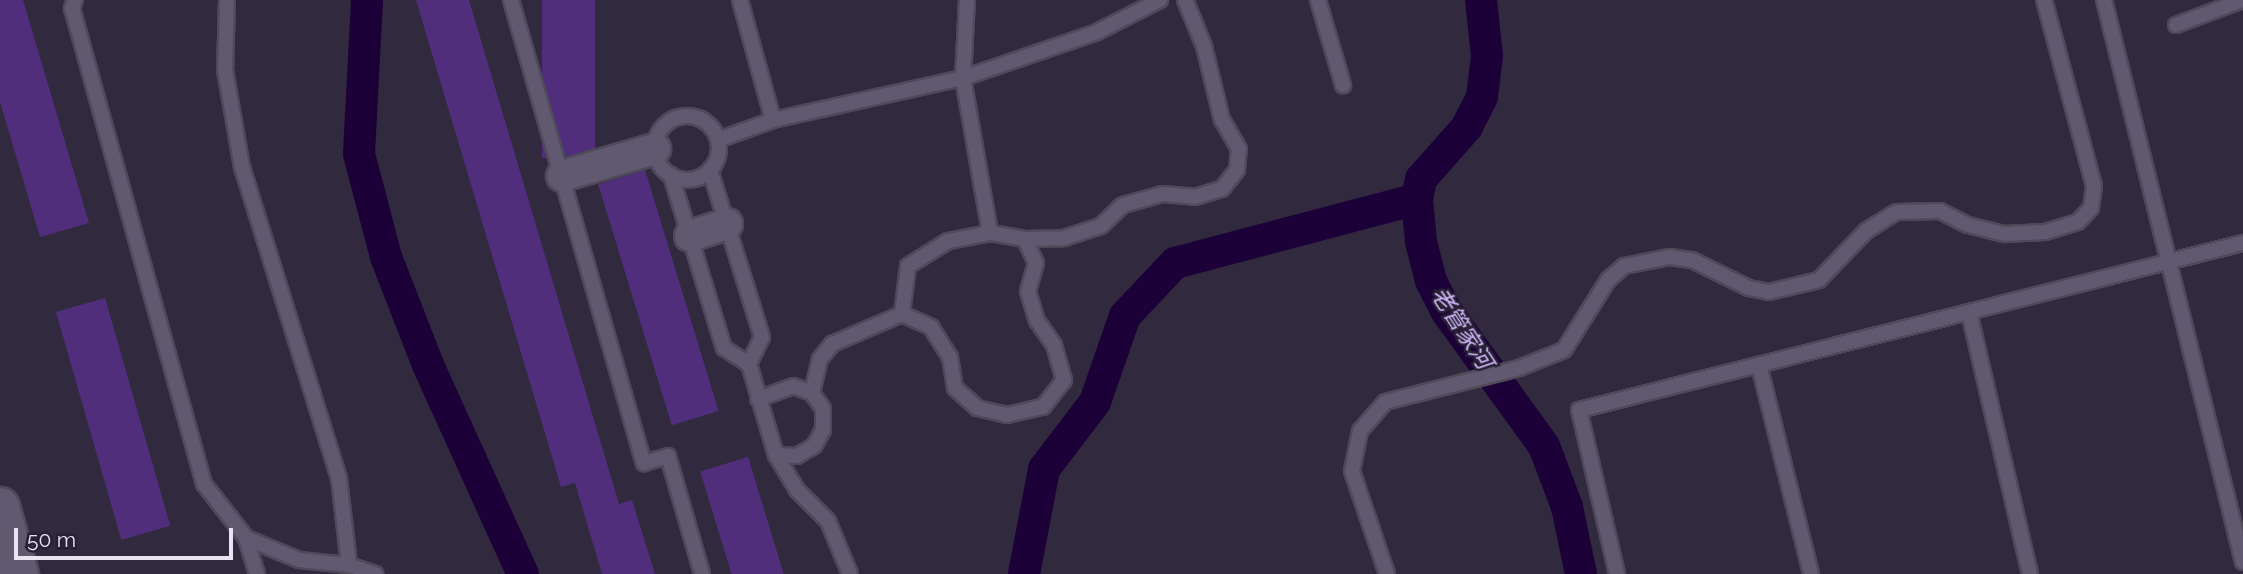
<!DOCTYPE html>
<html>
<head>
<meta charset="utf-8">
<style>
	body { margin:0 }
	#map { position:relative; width:2243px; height:574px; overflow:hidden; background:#312a3e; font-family:Raleway,"Noto Sans SC",sans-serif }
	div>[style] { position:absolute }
	.canal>* { height:32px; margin:-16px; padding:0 16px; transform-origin:16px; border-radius:16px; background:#1c0038 }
	.building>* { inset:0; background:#502e7c; transform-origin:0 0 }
	.roads { filter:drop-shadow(2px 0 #4f495a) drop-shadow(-2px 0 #4f495a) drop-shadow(0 2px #4f495a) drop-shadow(0 -2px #4f495a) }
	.lane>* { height:14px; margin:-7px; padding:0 7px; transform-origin:7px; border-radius:7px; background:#60596f }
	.lane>.ring { margin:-7px; padding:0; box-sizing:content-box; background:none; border:14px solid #60596f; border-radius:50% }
	.street>* { height:30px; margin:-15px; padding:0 15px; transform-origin:15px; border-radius:15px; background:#60596f }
	.secondary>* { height:38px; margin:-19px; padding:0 19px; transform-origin:19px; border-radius:19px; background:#60596f }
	span { translate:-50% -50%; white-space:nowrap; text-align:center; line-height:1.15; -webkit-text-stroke:5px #282034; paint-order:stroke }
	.water-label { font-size:23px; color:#d1b9fb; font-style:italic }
	.scale { position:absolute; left:14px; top:528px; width:219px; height:32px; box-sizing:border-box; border:4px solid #e9e4f2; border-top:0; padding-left:9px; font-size:21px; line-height:24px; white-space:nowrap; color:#e9e4f2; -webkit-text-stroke:5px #282034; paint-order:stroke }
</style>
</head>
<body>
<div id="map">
	<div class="canal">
		<i style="left:367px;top:0;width:154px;rotate:93deg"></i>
		<i style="left:359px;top:154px;width:106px;rotate:75.3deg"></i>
		<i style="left:386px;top:257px;width:116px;rotate:68.7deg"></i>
		<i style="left:428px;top:365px;width:230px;rotate:65.6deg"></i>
		<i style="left:1481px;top:0;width:56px;rotate:83.9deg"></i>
		<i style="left:1487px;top:56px;width:41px;rotate:97deg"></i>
		<i style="left:1482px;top:97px;width:34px;rotate:117deg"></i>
		<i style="left:1467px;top:127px;width:69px;rotate:131.5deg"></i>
		<i style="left:1421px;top:179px;width:20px;rotate:101deg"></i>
		<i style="left:1417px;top:199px;width:43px;rotate:84.7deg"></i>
		<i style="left:1421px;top:242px;width:40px;rotate:75.6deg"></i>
		<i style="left:1431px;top:281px;width:35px;rotate:63deg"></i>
		<i style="left:1447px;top:312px;width:165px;rotate:54.1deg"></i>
		<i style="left:1544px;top:446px;width:65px;rotate:69.3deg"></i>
		<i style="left:1567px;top:507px;width:68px;rotate:78.2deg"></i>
		<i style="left:1024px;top:574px;width:107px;rotate:-79.2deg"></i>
		<i style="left:1044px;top:469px;width:84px;rotate:-52.7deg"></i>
		<i style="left:1095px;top:402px;width:91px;rotate:-70.8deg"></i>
		<i style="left:1125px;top:316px;width:73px;rotate:-46.7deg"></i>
		<i style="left:1175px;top:263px;width:250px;rotate:-14.8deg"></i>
	</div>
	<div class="building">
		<i style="clip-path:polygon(0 0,23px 0,89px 223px,40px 237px,0 102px)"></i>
		<i style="clip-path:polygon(416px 0,469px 0,619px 504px,632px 500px,655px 574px,602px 574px,575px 483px,561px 487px)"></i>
		<i style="left:542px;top:0;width:53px;height:158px"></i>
		<i style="left:645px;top:170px;width:252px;height:49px;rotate:73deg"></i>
		<i style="left:105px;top:298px;width:237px;height:51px;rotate:74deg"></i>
		<i style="left:748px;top:457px;width:122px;height:50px;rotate:73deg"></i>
	</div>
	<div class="roads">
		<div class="lane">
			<i style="left:75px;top:0;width:9px;rotate:111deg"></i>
			<i style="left:72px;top:8px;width:494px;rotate:74.5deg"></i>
			<i style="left:204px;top:484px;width:68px;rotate:52.1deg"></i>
			<i style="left:246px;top:538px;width:57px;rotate:22.5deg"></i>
			<i style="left:299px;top:560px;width:50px;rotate:5.7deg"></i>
			<i style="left:349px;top:565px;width:28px;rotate:19deg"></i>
			<i style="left:227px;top:0;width:70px;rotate:91.6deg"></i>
			<i style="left:225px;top:70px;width:98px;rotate:80.1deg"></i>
			<i style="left:242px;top:167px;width:326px;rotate:72.7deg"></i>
			<i style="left:339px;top:478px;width:88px;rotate:83.4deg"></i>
			<i style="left:511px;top:0;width:482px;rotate:74deg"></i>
			<i style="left:644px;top:463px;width:25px;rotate:-16deg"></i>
			<i style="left:668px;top:456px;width:123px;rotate:73.9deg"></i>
			<i style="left:740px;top:0;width:124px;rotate:74.6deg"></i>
			<i style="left:967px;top:0;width:78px;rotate:92.9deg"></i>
			<i style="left:963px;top:78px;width:157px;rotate:80.1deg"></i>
			<i style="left:1318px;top:0;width:89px;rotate:73.6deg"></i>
			<i style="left:2104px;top:0;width:579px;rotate:76.11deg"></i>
			<i style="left:2176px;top:25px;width:72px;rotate:-20.5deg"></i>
			<i class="ring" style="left:655px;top:116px;width:50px;height:50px"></i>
			<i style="left:718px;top:140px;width:59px;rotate:-20deg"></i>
			<i style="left:773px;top:120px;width:195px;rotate:-12.5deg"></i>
			<i style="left:963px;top:78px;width:142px;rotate:-18.9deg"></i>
			<i style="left:1097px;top:32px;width:71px;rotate:-26.9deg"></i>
			<i style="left:710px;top:170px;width:175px;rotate:72.7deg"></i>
			<i style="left:762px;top:337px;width:30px;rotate:116deg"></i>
			<i style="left:749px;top:364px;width:95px;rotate:73.5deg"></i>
			<i style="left:776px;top:455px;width:41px;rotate:59deg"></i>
			<i style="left:797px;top:490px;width:44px;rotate:45deg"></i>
			<i style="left:828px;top:521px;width:57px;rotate:67.5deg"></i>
			<i style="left:671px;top:175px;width:181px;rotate:73deg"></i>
			<i style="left:724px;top:348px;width:30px;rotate:33deg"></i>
			<i style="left:1025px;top:239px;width:39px;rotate:-1deg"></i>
			<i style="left:1064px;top:238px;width:39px;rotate:-18deg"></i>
			<i style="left:1101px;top:226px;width:30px;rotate:-44deg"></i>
			<i style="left:1123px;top:205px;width:41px;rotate:-15.4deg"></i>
			<i style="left:1163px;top:194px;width:32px;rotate:5deg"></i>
			<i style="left:1195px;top:197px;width:28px;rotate:-17deg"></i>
			<i style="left:1222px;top:189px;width:24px;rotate:-52deg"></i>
			<i style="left:1237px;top:170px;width:21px;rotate:-85deg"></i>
			<i style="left:1239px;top:149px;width:34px;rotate:-120deg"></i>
			<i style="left:1222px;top:120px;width:76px;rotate:-103.7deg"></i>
			<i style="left:1204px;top:46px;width:50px;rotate:-112.4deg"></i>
			<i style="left:1969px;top:312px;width:269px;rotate:76.9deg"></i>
			<i style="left:1759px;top:365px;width:215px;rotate:76deg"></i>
			<i style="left:812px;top:393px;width:35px;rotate:-77deg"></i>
			<i style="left:820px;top:359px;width:19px;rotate:-51deg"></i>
			<i style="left:832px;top:344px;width:76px;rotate:-23.2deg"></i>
			<i style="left:902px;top:314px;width:32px;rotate:24deg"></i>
			<i style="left:931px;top:327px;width:36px;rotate:58deg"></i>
			<i style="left:950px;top:357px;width:31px;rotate:81deg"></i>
			<i style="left:955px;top:388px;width:30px;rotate:42deg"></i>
			<i style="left:977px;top:408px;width:31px;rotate:13deg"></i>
			<i style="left:1007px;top:415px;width:37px;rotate:-13deg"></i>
			<i style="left:1043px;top:407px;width:34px;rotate:-52deg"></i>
			<i style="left:1064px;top:380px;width:36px;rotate:-106deg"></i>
			<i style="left:1054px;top:345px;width:29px;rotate:-125deg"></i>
			<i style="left:1037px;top:321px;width:31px;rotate:-107deg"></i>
			<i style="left:1028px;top:291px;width:29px;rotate:-74deg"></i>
			<i style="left:1036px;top:263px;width:26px;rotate:-115deg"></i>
			<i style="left:1025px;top:239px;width:36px;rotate:-170deg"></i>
			<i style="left:990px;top:233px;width:43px;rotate:169.2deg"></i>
			<i style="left:948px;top:241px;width:47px;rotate:148deg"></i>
			<i style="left:908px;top:266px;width:48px;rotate:97.1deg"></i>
			<i style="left:758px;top:399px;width:37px;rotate:-20deg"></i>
			<i style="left:793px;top:386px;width:20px;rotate:20deg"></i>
			<i style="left:812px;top:393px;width:19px;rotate:55deg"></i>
			<i style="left:823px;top:409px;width:21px;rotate:90deg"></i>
			<i style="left:823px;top:430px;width:18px;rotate:119deg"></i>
			<i style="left:814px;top:446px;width:20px;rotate:150deg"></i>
			<i style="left:797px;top:456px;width:21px;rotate:-177deg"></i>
			<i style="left:246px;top:538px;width:38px;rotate:73deg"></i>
			<i style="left:1387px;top:574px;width:109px;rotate:-108.8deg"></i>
			<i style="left:1352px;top:471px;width:41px;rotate:-78.7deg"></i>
			<i style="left:1360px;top:431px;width:38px;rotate:-49deg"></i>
			<i style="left:1385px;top:402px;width:138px;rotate:-14.2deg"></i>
			<i style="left:1519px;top:368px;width:48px;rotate:-21.8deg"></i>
			<i style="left:1564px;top:350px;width:83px;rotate:-57.8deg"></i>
			<i style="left:1608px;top:280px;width:21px;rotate:-41deg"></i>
			<i style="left:1624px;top:266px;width:47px;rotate:-11.1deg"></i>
			<i style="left:1670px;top:257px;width:22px;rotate:8deg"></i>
			<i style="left:1692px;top:260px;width:64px;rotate:26.2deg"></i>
			<i style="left:1749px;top:288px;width:20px;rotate:11deg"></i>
			<i style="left:1769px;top:292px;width:51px;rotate:-13.5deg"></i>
			<i style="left:1819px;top:280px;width:68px;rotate:-46.2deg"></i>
			<i style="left:1866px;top:231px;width:36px;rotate:-32deg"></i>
			<i style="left:1897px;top:212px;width:43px;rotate:-1.3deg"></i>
			<i style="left:1940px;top:211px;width:31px;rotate:27deg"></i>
			<i style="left:1968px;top:225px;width:38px;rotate:14deg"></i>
			<i style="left:2005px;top:234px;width:40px;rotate:-2.9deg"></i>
			<i style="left:2045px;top:232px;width:34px;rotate:-17deg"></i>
			<i style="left:2078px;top:222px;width:19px;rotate:-47deg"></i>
			<i style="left:2091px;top:208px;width:22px;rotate:-82deg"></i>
			<i style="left:2094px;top:186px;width:193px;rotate:-105deg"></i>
			<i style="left:1617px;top:574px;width:168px;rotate:-103deg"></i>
			<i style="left:1579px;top:410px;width:685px;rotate:-14.12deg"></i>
		</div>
		<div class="street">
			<i style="left:562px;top:176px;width:97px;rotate:-16.2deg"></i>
			<i style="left:690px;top:236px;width:39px;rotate:-18deg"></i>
		</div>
		<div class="secondary">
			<i style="left:0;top:507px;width:70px;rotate:74.2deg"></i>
		</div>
	</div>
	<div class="water-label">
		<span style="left:1462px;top:328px;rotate:57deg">老管家河</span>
	</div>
	<div class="scale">50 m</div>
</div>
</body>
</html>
